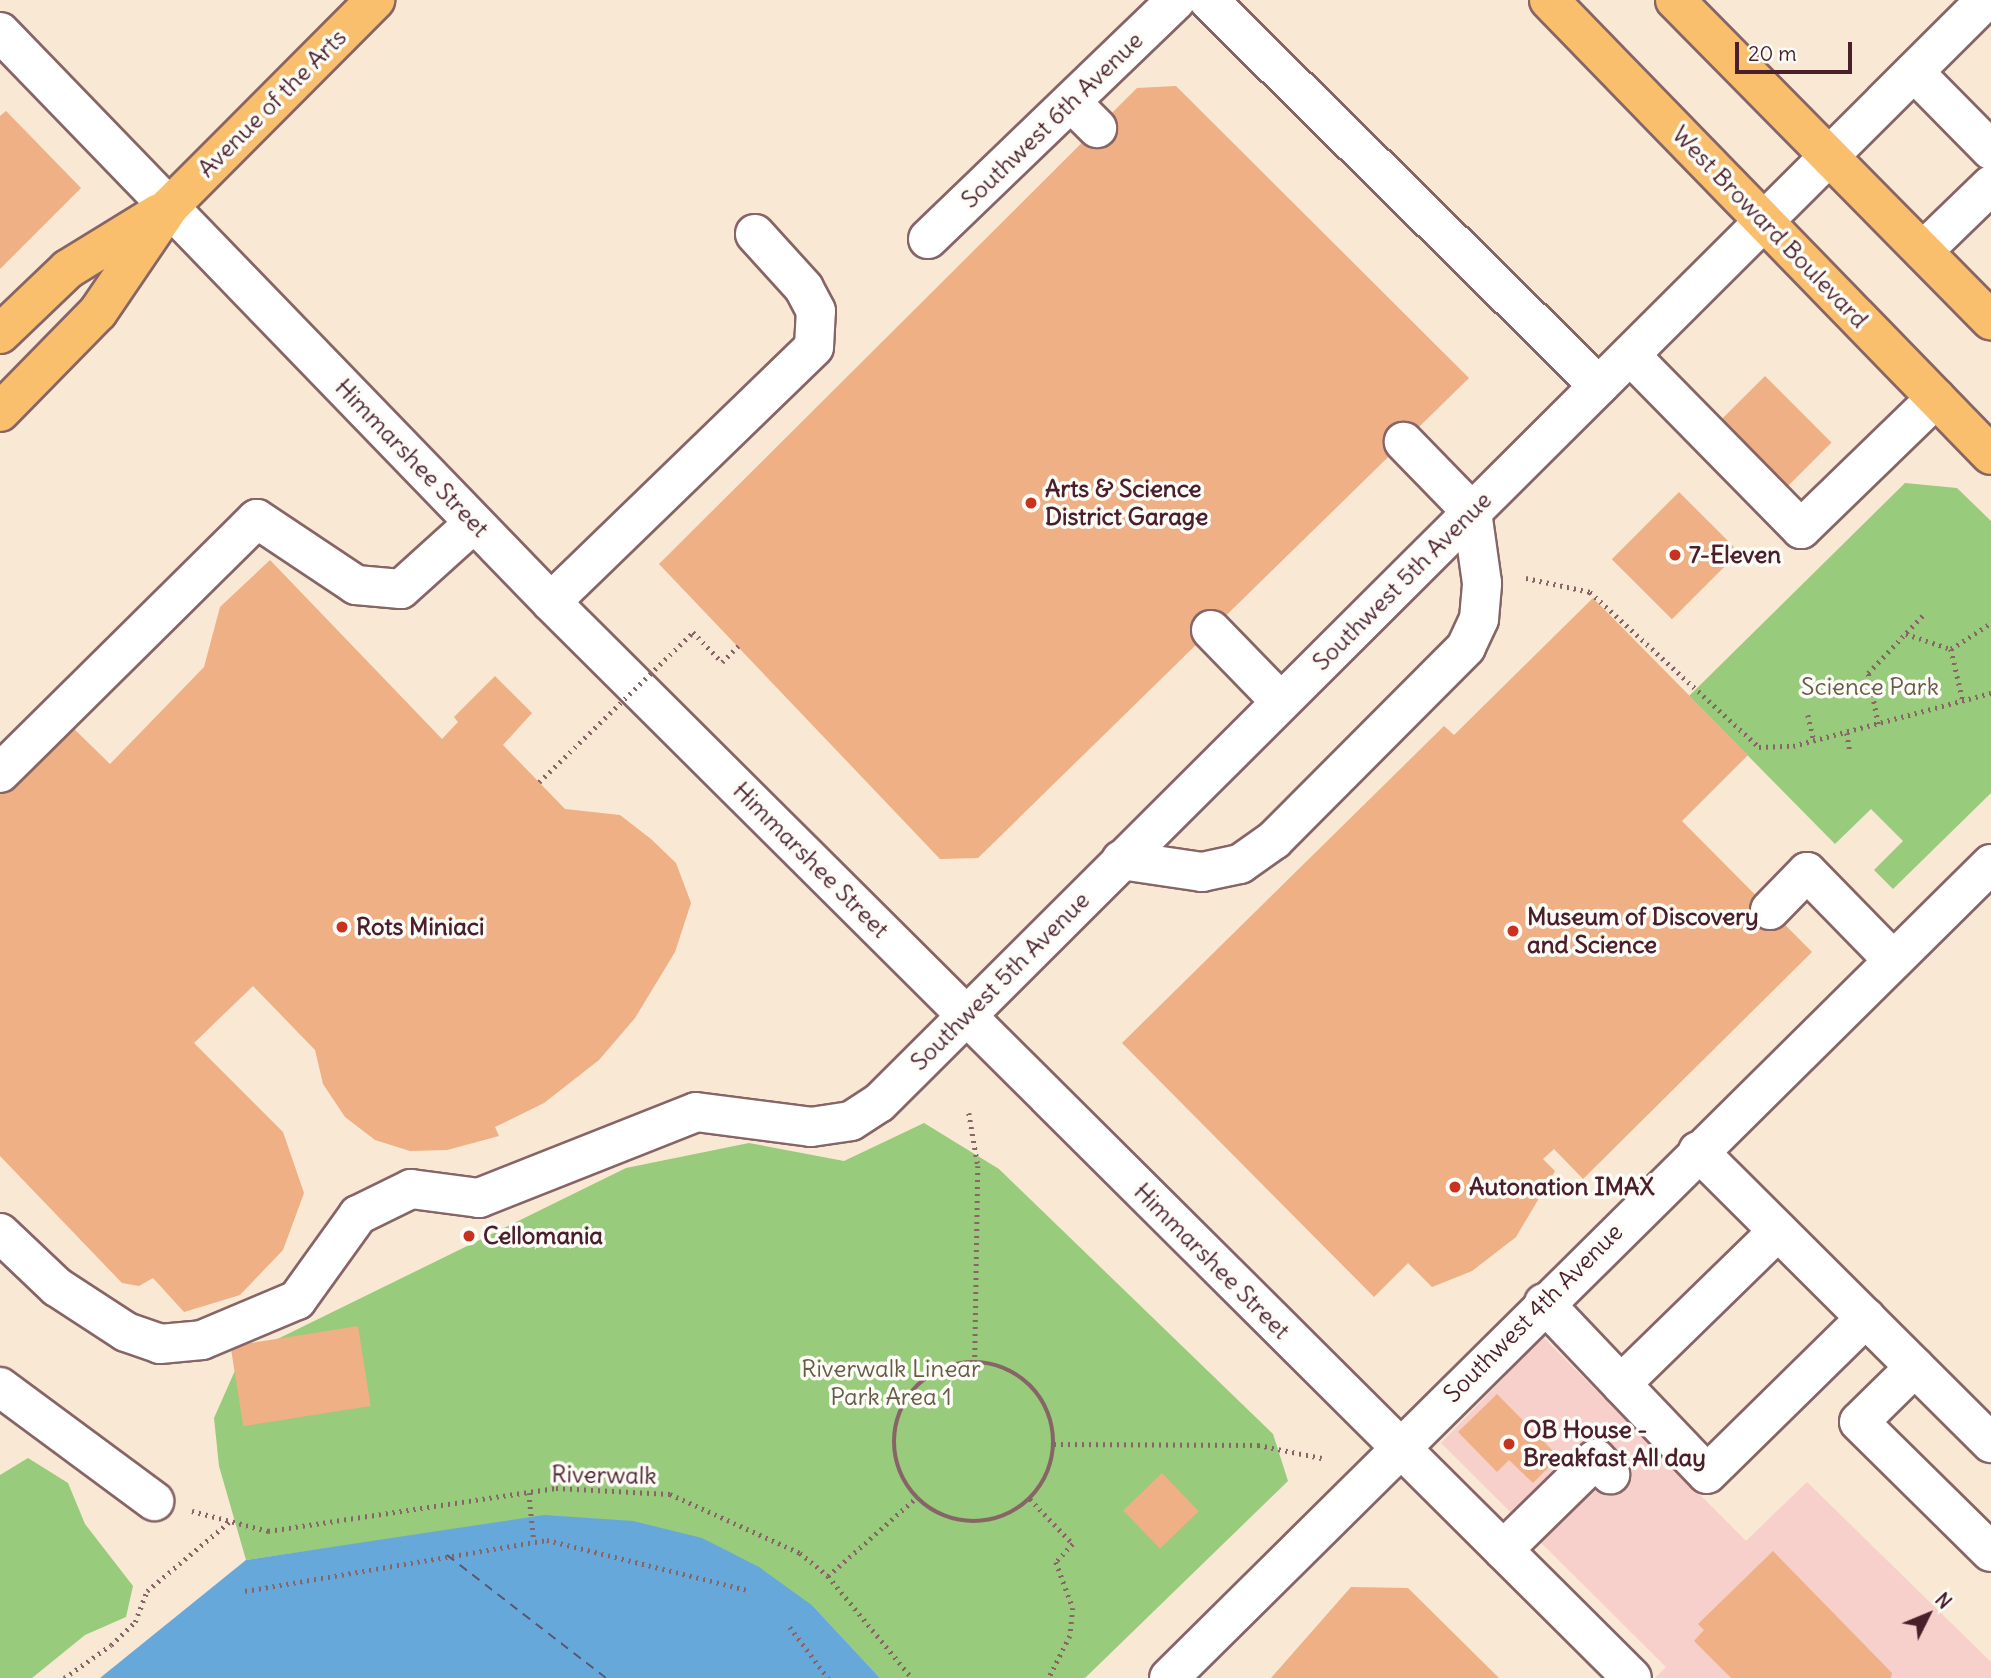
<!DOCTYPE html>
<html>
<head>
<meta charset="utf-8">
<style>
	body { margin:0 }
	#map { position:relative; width:1991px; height:1678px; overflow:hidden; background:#f8e8d4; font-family:Delius,sans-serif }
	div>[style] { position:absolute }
	.built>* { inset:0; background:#f7d0cb }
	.green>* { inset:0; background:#98cb7b }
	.water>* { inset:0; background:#67a8da }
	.ferry>* { height:2px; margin-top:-1px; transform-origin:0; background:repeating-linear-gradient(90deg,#565671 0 9px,transparent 0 16px) }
	.building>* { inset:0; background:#eeb084; transform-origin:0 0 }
	.path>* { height:4.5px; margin-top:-2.25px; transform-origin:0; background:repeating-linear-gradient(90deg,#876566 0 2px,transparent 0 7px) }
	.path>.ring { margin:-2.25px; padding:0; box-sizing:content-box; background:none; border:4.5px solid #876566; border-radius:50% }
	.roads { filter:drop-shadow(2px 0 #876566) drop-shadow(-2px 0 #876566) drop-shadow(0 2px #876566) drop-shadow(0 -2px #876566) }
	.minor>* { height:38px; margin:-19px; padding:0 19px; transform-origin:19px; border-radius:19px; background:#fff }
	.major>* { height:38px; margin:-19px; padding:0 19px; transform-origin:19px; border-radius:19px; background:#f9bf6d }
	.path-bridge>* { height:4.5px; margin-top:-2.25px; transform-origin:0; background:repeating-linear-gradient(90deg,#876566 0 2px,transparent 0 7px) }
	.dots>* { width:19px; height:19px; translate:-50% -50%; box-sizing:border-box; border:4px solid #fdfcf7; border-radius:50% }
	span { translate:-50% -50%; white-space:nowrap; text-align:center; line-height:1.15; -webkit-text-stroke:7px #fdfcf7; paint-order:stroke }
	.street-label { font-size:24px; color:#4a1f2b }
	.poi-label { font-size:24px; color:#4a1f2b; font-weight:700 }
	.left { translate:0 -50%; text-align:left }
	.park-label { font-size:24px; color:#655b47 }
	.north { position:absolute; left:1893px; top:1580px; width:70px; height:70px; -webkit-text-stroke:5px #fdfcf7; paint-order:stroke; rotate:47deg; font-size:19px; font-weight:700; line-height:28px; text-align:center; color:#4a1f2b }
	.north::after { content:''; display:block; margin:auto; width:24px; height:32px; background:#4a1f2b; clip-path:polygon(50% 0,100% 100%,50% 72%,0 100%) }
	.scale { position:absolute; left:1735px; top:42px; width:117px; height:32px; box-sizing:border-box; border:4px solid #4a1f2b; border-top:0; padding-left:9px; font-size:21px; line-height:24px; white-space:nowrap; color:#4a1f2b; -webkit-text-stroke:5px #fdfcf7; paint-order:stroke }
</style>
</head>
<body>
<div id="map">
	<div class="built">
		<i style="clip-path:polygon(1543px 1337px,1746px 1541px,1807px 1482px,1991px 1662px,1991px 1678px,1655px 1678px,1666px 1667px,1441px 1443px)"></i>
	</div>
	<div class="green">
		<i style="clip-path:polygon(1905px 483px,1957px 488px,1991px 521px,1991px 793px,1893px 889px,1874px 870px,1903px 841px,1871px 809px,1835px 844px,1689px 696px)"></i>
		<i style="clip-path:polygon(924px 1123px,999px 1169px,1273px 1434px,1288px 1481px,1085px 1678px,880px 1678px,813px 1606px,531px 1519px,246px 1560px,219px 1466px,214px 1418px,241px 1357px,626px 1168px,749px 1143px,844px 1161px)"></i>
		<i style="clip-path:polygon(28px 1458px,68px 1483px,85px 1524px,133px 1586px,126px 1617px,85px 1635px,32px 1678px,0 1678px,0 1475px)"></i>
	</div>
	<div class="water">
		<i style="clip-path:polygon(544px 1515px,633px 1521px,702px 1538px,759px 1567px,813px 1606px,880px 1678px,100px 1678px,246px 1560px)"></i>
	</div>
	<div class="ferry">
		<i style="left:447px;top:1555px;width:201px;rotate:37.7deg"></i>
	</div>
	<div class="building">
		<i style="clip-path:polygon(1176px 86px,1469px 378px,978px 858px,940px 859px,659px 564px,1137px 88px)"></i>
		<i style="clip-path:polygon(6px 111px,81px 188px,0 269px,0 116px)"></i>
		<i style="left:1765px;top:376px;width:94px;height:63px;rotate:45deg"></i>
		<i style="left:1679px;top:492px;width:85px;height:95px;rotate:45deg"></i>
		<i style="clip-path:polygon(270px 560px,442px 739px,458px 722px,454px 717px,495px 676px,532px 713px,503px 745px,565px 809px,620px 815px,651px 839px,676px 863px,691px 903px,675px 952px,635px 1018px,599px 1060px,544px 1103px,495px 1127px,499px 1136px,447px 1150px,410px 1151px,375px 1140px,345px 1117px,323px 1084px,315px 1050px,253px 986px,194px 1043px,283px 1132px,304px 1193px,283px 1250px,240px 1295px,184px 1312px,153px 1278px,139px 1286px,122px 1283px,0 1156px,0 794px,70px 725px,110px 764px,204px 667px,220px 607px)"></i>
		<i style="clip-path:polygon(1593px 598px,1748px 755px,1682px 821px,1812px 952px,1583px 1179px,1554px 1149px,1543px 1159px,1555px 1171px,1516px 1237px,1472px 1271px,1432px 1287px,1408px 1263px,1374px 1297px,1122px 1043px,1444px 726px,1454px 735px)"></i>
		<i style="left:358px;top:1326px;width:81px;height:129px;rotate:81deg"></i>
		<i style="clip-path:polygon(1497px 1394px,1559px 1457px,1533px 1483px,1509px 1460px,1497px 1472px,1458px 1432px)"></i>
		<i style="left:1162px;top:1473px;width:53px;height:54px;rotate:46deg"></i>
		<i style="clip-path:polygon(1773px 1551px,1892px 1673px,1891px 1678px,1731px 1678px,1694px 1641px,1704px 1630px,1698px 1624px)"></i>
		<i style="clip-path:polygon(1351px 1587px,1408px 1588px,1499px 1678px,1271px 1678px)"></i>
	</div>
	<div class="path">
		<i style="left:1526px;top:578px;width:66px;rotate:12.3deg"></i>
		<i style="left:1590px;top:592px;width:229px;rotate:42.5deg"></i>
		<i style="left:1759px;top:747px;width:34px;rotate:-2deg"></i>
		<i style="left:1793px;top:746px;width:205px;rotate:-15deg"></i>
		<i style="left:1906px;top:634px;width:47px;rotate:18.4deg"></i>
		<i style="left:1951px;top:649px;width:53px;rotate:77deg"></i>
		<i style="left:1951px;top:649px;width:48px;rotate:-33deg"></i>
		<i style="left:1808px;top:715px;width:27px;rotate:77deg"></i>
		<i style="left:1878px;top:724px;width:52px;rotate:-101.1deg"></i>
		<i style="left:1868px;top:673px;width:81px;rotate:-46.5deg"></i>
		<i style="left:1847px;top:733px;width:18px;rotate:81deg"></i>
		<i style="left:969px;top:1113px;width:54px;rotate:80.4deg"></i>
		<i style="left:978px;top:1166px;width:196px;rotate:90.9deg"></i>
		<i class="ring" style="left:894px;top:1362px;width:155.5px;height:155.5px"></i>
		<i style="left:1054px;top:1444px;width:204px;rotate:0.3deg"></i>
		<i style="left:1258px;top:1445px;width:65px;rotate:11.5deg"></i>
		<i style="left:529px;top:1493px;width:48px;rotate:84.1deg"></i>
		<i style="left:1030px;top:1499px;width:62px;rotate:46.3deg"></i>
		<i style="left:1073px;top:1544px;width:25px;rotate:133deg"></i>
		<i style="left:1056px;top:1562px;width:49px;rotate:69.7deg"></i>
		<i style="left:1073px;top:1608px;width:28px;rotate:96deg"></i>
		<i style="left:1070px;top:1636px;width:47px;rotate:116.6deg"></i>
		<i style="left:192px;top:1511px;width:79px;rotate:14.7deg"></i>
		<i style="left:268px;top:1531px;width:291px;rotate:-8.5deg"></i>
		<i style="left:556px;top:1488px;width:114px;rotate:3deg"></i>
		<i style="left:670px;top:1494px;width:143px;rotate:24.4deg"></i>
		<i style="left:800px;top:1553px;width:36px;rotate:39deg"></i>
		<i style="left:828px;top:1576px;width:132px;rotate:50.5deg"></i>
		<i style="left:828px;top:1576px;width:118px;rotate:-41.6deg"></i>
		<i style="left:245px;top:1591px;width:306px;rotate:-9.6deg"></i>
		<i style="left:547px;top:1540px;width:207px;rotate:14deg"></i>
		<i style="left:790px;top:1627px;width:64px;rotate:53.3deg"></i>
		<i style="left:64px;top:1678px;width:57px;rotate:-35.1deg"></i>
		<i style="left:111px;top:1645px;width:33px;rotate:-44deg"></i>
		<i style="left:135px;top:1622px;width:33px;rotate:-69deg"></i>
		<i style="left:147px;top:1591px;width:107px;rotate:-40.1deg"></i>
	</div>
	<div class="roads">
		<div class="minor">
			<i style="left:1208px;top:0;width:549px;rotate:44.63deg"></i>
			<i style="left:0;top:32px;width:793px;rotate:45.97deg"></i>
			<i style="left:551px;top:602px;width:1525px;rotate:44.87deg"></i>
			<i style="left:1914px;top:72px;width:110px;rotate:45.4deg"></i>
			<i style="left:1071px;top:102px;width:37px;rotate:45deg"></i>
			<i style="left:928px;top:239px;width:344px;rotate:-43.9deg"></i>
			<i style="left:1923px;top:251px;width:95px;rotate:-44.1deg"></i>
			<i style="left:1630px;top:355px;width:244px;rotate:45.5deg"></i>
			<i style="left:1801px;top:529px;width:188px;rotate:-44.1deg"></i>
			<i style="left:551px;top:602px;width:366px;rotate:-44.1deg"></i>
			<i style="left:814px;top:347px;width:36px;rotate:-87deg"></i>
			<i style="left:816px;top:311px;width:26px;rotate:-118deg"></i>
			<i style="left:804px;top:288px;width:73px;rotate:-132.2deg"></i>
			<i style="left:1211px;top:630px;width:100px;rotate:45.8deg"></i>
			<i style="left:0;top:773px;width:361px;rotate:-44.7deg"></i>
			<i style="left:257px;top:519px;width:119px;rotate:33.7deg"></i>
			<i style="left:356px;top:585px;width:45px;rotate:5.1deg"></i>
			<i style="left:401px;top:589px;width:98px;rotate:-42.1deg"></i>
			<i style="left:1121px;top:860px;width:82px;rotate:8.4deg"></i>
			<i style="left:1202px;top:872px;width:39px;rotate:-12deg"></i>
			<i style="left:1240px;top:864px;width:42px;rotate:-35.2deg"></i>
			<i style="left:1274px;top:840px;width:272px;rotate:-45.1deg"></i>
			<i style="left:1466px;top:647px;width:31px;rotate:-65deg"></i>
			<i style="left:1479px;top:619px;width:36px;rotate:-85deg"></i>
			<i style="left:1482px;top:583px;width:72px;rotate:-98deg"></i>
			<i style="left:1472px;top:512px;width:98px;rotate:-134.2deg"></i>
			<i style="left:1770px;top:910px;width:53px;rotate:-45.8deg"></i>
			<i style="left:1807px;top:872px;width:123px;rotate:45.7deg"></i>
			<i style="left:1698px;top:1151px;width:414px;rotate:44.9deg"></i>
			<i style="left:1778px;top:1231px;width:219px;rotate:135.7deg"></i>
			<i style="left:1621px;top:1384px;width:124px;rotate:46.3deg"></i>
			<i style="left:1707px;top:1474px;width:223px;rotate:-44.5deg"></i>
			<i style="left:0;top:1233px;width:79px;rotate:43.5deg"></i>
			<i style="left:57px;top:1287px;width:82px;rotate:33.1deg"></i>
			<i style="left:126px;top:1332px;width:36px;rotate:19deg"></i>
			<i style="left:160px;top:1344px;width:42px;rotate:-5.4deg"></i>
			<i style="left:202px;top:1340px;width:103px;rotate:-22.8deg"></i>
			<i style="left:297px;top:1300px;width:105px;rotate:-54.3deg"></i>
			<i style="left:358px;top:1215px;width:59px;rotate:-26.1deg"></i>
			<i style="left:411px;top:1189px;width:69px;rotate:7.5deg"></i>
			<i style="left:479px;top:1198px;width:233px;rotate:-21.6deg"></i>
			<i style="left:696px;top:1112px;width:116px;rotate:7.4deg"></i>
			<i style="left:811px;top:1127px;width:40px;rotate:-8.5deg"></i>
			<i style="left:851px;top:1121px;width:33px;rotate:-33deg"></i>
			<i style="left:879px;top:1103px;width:1563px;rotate:-44.9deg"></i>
			<i style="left:1544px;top:1303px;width:112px;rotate:46.5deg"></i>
			<i style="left:1915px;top:1367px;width:78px;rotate:135.5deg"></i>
			<i style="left:1859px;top:1422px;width:185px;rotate:44.6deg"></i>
			<i style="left:0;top:1387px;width:192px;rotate:36.5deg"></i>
			<i style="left:1503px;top:1550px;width:130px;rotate:-44.4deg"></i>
			<i style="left:1596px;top:1459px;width:21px;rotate:47deg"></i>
			<i style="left:1169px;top:1678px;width:1157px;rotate:-44.72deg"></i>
		</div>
		<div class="major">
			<i style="left:1549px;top:0;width:634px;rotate:45.83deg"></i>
			<i style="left:1675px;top:0;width:450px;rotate:45.4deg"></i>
			<i style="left:0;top:334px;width:94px;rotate:-43.7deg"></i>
			<i style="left:68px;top:269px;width:107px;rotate:-31.6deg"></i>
			<i style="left:0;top:412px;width:140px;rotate:-45.6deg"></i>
			<i style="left:98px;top:312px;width:128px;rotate:-55.8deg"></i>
			<i style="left:170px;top:206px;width:291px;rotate:-45.1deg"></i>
		</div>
	</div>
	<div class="path-bridge">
		<i style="left:539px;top:782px;width:215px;rotate:-44.2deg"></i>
		<i style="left:693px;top:632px;width:42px;rotate:46deg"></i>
		<i style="left:722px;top:662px;width:23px;rotate:-45deg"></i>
	</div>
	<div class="dots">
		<i style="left:1031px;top:503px;background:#c8321e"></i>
		<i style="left:1675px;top:555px;background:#c8321e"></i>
		<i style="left:342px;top:927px;background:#c8321e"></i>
		<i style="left:1513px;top:931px;background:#c8321e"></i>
		<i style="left:1455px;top:1187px;background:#c8321e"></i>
		<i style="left:469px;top:1236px;background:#c8321e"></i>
		<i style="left:1509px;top:1444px;background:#c8321e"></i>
	</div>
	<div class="street-label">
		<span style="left:272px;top:103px;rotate:-45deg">Avenue of the Arts</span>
		<span style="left:1052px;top:120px;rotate:-44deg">Southwest 6th Avenue</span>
		<span style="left:1770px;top:227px;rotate:46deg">West Broward Boulevard</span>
		<span style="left:412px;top:458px;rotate:46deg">Himmarshee Street</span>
		<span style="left:1402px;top:581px;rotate:-45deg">Southwest 5th Avenue</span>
		<span style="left:811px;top:860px;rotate:45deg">Himmarshee Street</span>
		<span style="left:1000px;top:981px;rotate:-45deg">Southwest 5th Avenue</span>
		<span style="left:1212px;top:1261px;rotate:45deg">Himmarshee Street</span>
		<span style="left:1533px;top:1313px;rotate:-45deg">Southwest 4th Avenue</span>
		<span style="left:604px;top:1475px;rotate:1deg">Riverwalk</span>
	</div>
	<div class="poi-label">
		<span class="left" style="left:1045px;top:503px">Arts &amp; Science<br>District Garage</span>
		<span class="left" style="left:1689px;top:555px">7-Eleven</span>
		<span class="left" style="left:1527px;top:931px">Museum of Discovery<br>and Science</span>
		<span class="left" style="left:356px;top:927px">Rots Miniaci</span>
		<span class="left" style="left:1469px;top:1187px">Autonation IMAX</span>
		<span class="left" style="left:483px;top:1236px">Cellomania</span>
		<span class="left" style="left:1523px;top:1444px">OB House -<br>Breakfast All day</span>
	</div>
	<div class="park-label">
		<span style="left:1870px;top:687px">Science Park</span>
		<span style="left:891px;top:1383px">Riverwalk Linear<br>Park Area 1</span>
	</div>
	<div class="north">N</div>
	<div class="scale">20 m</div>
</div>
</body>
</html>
